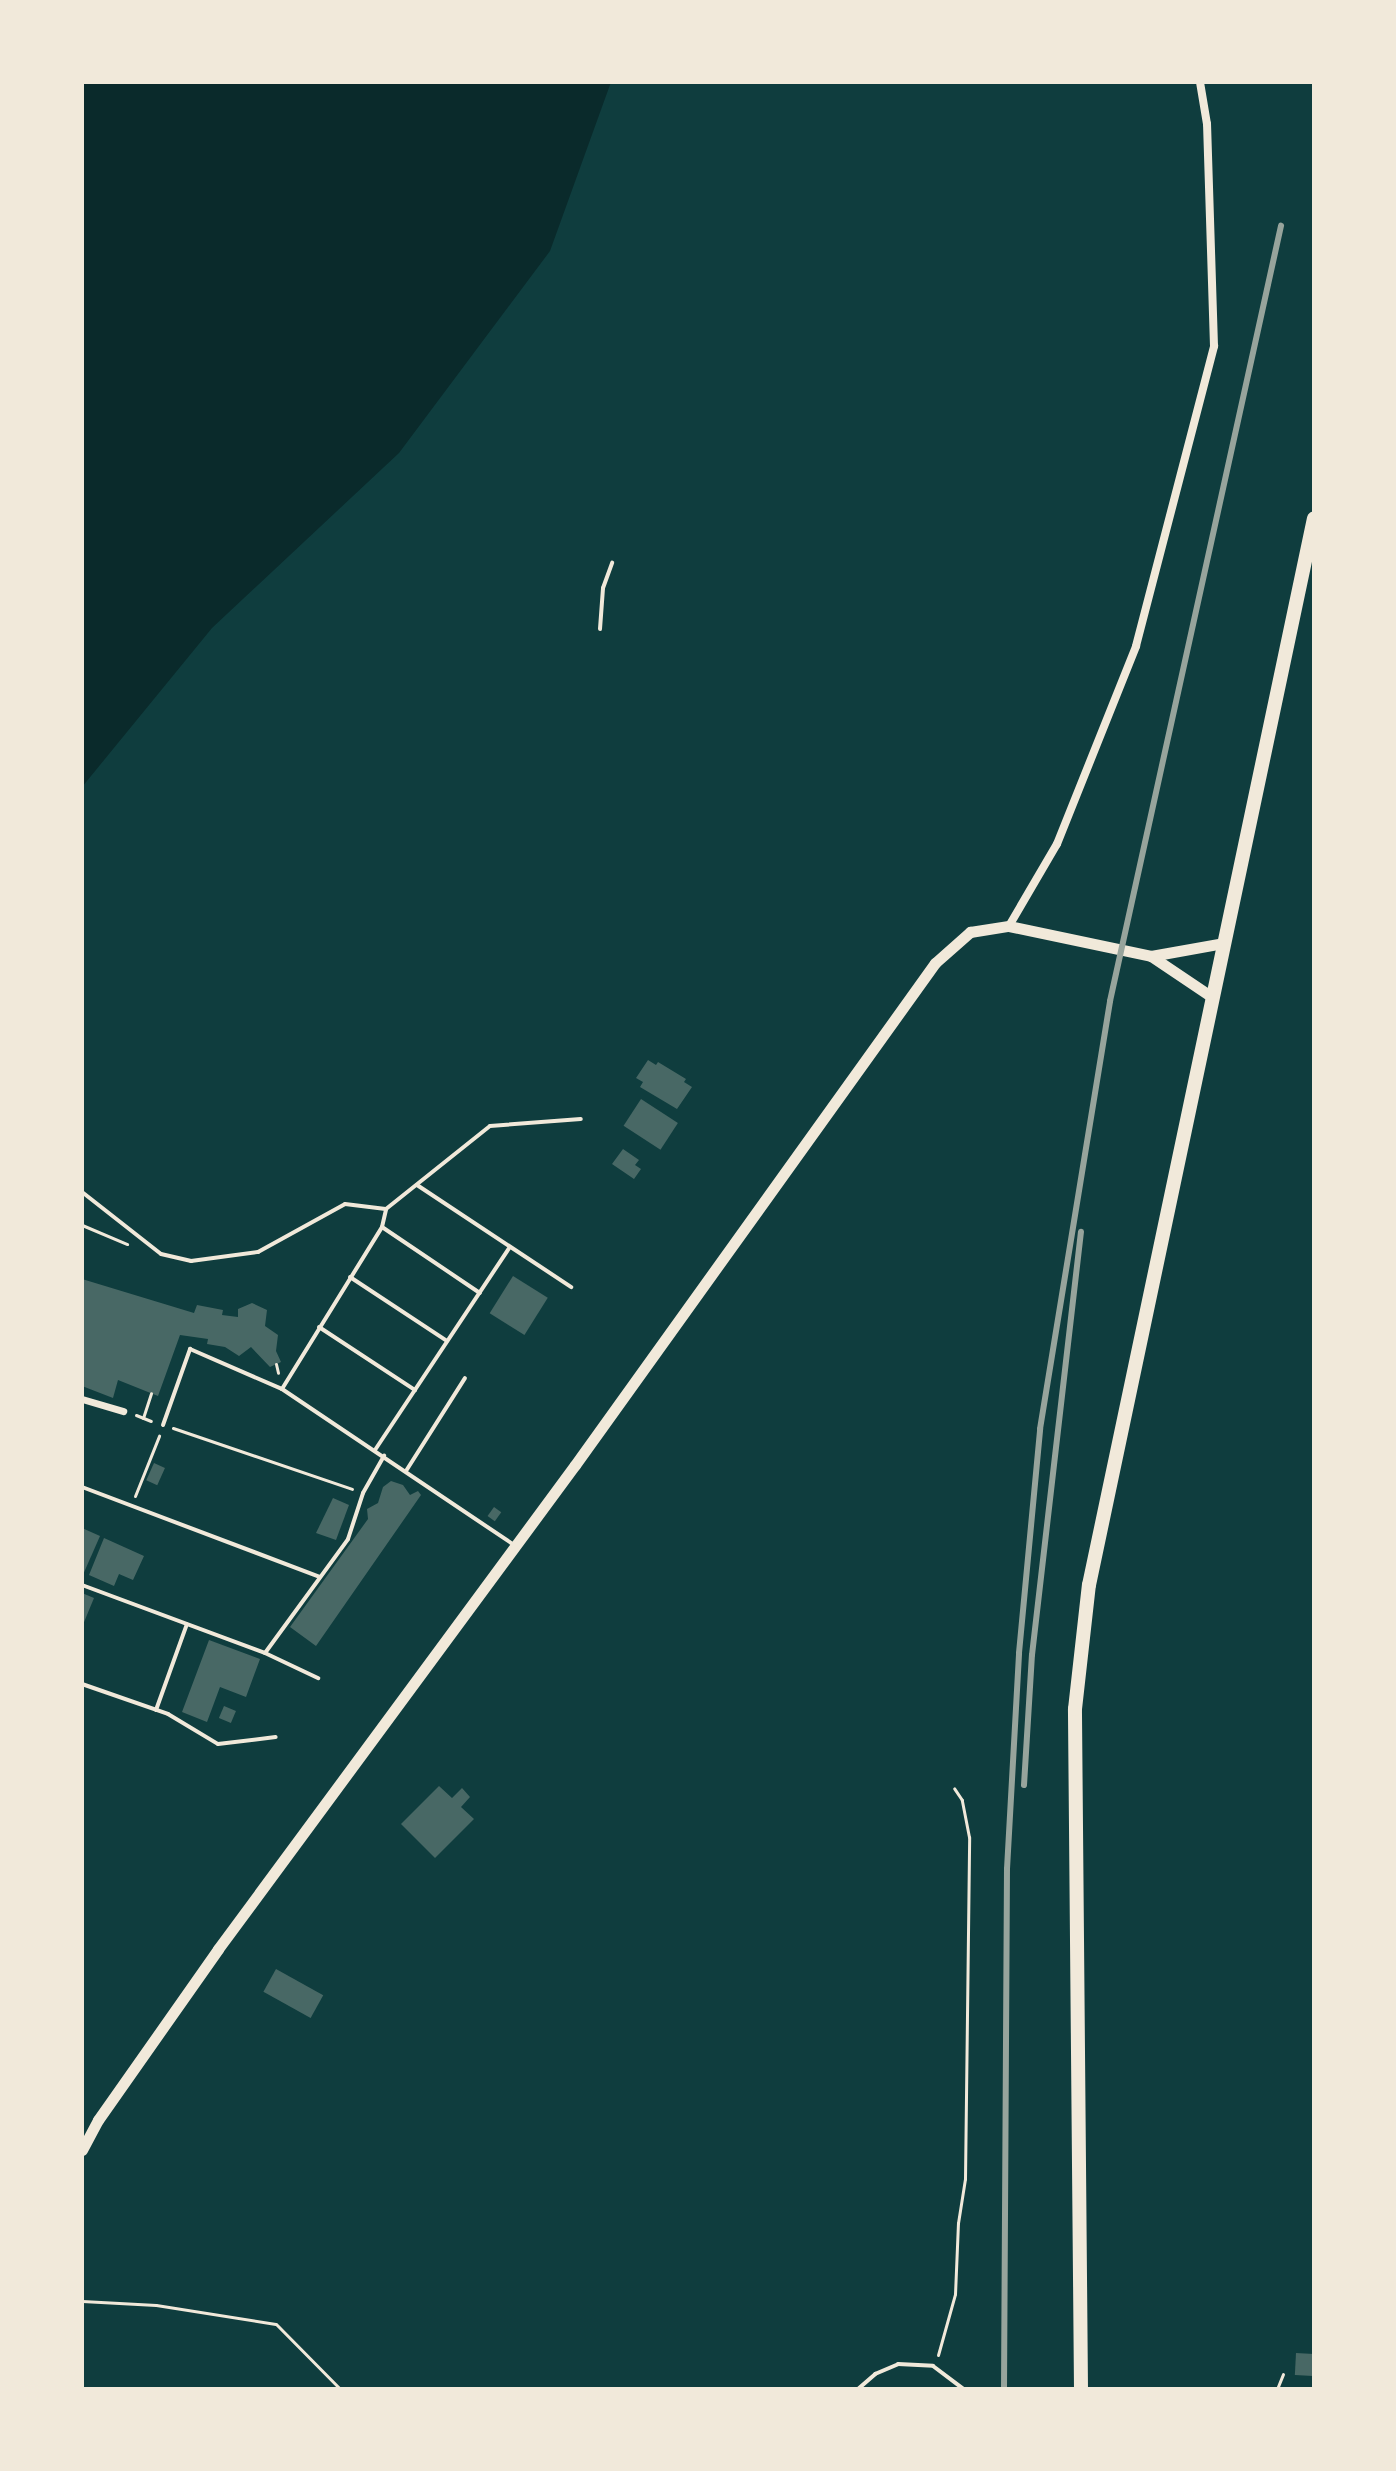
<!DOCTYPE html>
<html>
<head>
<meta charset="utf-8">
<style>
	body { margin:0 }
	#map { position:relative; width:1396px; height:2471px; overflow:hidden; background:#0f3d3e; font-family:"Fira Sans Condensed",sans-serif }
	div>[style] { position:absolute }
	.water>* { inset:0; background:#0a2a2b }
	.building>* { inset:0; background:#486865; transform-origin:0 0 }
	.path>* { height:3px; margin:-1.5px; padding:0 1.5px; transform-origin:1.5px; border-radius:1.5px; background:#f1e9da }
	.service>* { height:4px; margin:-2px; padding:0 2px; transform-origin:2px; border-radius:2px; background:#f1e9da }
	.pedestrian>* { height:7px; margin:-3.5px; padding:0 3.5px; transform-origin:3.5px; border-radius:3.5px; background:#f1e9da }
	.minor>* { height:8px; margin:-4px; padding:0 4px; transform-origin:4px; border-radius:4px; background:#f1e9da }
	.tertiary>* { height:11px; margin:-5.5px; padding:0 5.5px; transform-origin:5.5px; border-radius:5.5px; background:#f1e9da }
	.primary>* { height:14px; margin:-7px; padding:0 7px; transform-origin:7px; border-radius:7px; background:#f1e9da }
	.rail>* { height:6px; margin:-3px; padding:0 3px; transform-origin:3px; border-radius:3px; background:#97a49c }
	span { translate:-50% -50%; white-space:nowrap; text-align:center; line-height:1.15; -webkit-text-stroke:6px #f1e9da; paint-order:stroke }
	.frame { position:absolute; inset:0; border:84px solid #f1e9da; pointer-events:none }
</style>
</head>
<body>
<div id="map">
	<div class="water">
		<i style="clip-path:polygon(82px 82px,611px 82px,550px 251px,399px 453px,212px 628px,82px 787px)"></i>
	</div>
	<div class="building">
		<i style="clip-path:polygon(648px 1060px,656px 1065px,658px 1062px,686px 1079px,684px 1082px,692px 1087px,677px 1109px,640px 1087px,643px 1082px,636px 1078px)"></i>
		<i style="left:641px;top:1099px;width:44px;height:32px;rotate:33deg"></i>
		<i style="clip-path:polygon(623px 1149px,639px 1160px,635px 1165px,641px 1169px,634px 1179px,612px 1164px)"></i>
		<i style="left:513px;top:1276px;width:41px;height:44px;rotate:32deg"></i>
		<i style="clip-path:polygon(82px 1279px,194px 1313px,197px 1305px,223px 1310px,222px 1315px,238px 1317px,238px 1309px,252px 1303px,267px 1310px,265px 1326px,278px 1335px,276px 1351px,281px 1362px,270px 1367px,251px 1347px,239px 1356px,225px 1347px,207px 1344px,208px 1339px,180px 1335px,158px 1396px,118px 1380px,113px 1398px,82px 1386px)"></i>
		<i style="left:154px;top:1463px;width:12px;height:19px;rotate:24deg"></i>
		<i style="clip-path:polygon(391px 1481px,403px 1485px,410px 1495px,418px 1491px,421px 1495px,316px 1646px,290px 1627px,368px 1519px,367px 1509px,378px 1503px,383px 1487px)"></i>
		<i style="clip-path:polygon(333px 1498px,349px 1505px,336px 1540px,316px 1533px)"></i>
		<i style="left:494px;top:1507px;width:9px;height:11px;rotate:36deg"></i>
		<i style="clip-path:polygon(82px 1528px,100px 1536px,82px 1577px)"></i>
		<i style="clip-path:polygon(104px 1538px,144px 1556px,133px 1580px,119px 1574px,114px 1586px,89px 1575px)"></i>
		<i style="clip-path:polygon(82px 1593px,94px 1598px,82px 1627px)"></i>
		<i style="clip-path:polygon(209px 1640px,260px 1659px,246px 1697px,220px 1687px,207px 1722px,182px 1712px)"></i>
		<i style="left:224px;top:1706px;width:13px;height:13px;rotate:23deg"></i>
		<i style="clip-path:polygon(439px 1786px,452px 1798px,462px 1788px,470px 1797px,461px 1807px,474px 1819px,435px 1858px,401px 1824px)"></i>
		<i style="left:276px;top:1969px;width:54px;height:26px;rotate:29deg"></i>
		<i style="left:1296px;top:2353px;width:18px;height:22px;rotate:3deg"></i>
	</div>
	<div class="path">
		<i style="left:82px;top:1225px;width:49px;rotate:22.9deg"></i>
		<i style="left:276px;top:1364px;width:9px;rotate:77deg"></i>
		<i style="left:136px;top:1415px;width:16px;rotate:22deg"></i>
		<i style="left:143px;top:1418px;width:26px;rotate:-72deg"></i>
		<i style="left:173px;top:1428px;width:189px;rotate:18.8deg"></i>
		<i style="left:135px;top:1496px;width:65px;rotate:-68.2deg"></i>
		<i style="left:82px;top:2301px;width:74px;rotate:3.1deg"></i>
		<i style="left:156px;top:2305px;width:121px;rotate:9deg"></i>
		<i style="left:276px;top:2324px;width:91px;rotate:45.4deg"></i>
		<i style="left:938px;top:2355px;width:63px;rotate:-74.4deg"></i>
		<i style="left:955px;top:2294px;width:71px;rotate:-87.6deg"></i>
		<i style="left:958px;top:2223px;width:45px;rotate:-81deg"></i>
		<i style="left:965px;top:2179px;width:342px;rotate:-89.3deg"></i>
		<i style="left:969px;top:1837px;width:38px;rotate:-101deg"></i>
		<i style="left:962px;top:1800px;width:14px;rotate:-124deg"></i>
		<i style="left:1277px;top:2389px;width:16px;rotate:-68deg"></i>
	</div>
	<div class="service">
		<i style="left:600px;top:629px;width:41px;rotate:-85.8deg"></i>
		<i style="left:603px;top:588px;width:27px;rotate:-70deg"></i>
		<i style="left:417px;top:1185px;width:185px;rotate:33.5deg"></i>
		<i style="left:82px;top:1192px;width:100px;rotate:38.1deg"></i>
		<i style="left:161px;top:1254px;width:31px;rotate:13deg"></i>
		<i style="left:191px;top:1261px;width:68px;rotate:-7.7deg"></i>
		<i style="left:258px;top:1252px;width:99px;rotate:-28.9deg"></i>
		<i style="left:345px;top:1204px;width:41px;rotate:7deg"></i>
		<i style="left:382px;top:1227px;width:118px;rotate:34deg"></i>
		<i style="left:350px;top:1277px;width:116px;rotate:33.4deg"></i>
		<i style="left:319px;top:1327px;width:115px;rotate:33.3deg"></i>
		<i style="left:282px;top:1389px;width:190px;rotate:-58.3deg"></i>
		<i style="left:382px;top:1227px;width:18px;rotate:-77deg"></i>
		<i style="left:386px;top:1209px;width:133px;rotate:-38.6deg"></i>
		<i style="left:490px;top:1126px;width:91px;rotate:-4.4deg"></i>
		<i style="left:163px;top:1425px;width:81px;rotate:-70.4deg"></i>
		<i style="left:190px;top:1349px;width:100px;rotate:23.5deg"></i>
		<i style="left:282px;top:1389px;width:278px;rotate:33.9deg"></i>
		<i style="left:375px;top:1450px;width:242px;rotate:-56.4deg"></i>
		<i style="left:406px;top:1471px;width:110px;rotate:-57.6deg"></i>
		<i style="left:82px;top:1487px;width:254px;rotate:20.7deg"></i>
		<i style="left:82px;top:1585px;width:195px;rotate:20.4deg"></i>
		<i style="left:265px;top:1653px;width:59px;rotate:25.3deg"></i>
		<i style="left:265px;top:1653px;width:141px;rotate:-53.9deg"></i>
		<i style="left:348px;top:1539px;width:48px;rotate:-71.9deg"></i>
		<i style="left:363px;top:1493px;width:43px;rotate:-60.4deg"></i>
		<i style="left:82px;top:1684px;width:91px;rotate:19.2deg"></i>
		<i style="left:168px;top:1714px;width:58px;rotate:31deg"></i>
		<i style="left:218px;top:1744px;width:58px;rotate:-6.9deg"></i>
		<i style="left:156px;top:1710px;width:91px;rotate:-70.2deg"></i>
		<i style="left:858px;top:2389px;width:23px;rotate:-41deg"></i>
		<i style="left:875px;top:2374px;width:25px;rotate:-23deg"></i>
		<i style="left:898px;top:2364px;width:35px;rotate:3deg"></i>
		<i style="left:933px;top:2366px;width:38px;rotate:37deg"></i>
	</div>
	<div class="pedestrian">
		<i style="left:82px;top:1399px;width:43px;rotate:16.3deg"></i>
	</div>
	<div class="minor">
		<i style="left:1009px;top:926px;width:95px;rotate:-59.7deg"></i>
		<i style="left:1057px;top:844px;width:213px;rotate:-68.2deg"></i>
		<i style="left:1136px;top:646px;width:310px;rotate:-75.4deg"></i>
		<i style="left:1214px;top:346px;width:222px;rotate:-91.8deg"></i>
		<i style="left:1207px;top:124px;width:43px;rotate:-99.5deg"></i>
	</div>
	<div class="tertiary">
		<i style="left:1151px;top:956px;width:73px;rotate:-10.2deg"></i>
		<i style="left:82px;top:2150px;width:34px;rotate:-62deg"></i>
		<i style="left:98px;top:2120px;width:209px;rotate:-54.9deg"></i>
		<i style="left:218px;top:1949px;width:601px;rotate:-53.59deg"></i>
		<i style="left:575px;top:1465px;width:618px;rotate:-54.35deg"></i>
		<i style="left:935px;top:963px;width:47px;rotate:-41.5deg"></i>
		<i style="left:970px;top:932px;width:39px;rotate:-9deg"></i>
		<i style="left:1009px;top:926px;width:145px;rotate:11.9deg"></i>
		<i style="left:1151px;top:956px;width:73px;rotate:33.9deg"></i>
	</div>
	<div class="primary">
		<i style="left:1081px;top:2389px;width:680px;rotate:-90.51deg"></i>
		<i style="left:1075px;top:1709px;width:125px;rotate:-83.6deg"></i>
		<i style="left:1089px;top:1585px;width:1090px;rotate:-78.09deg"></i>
	</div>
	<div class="rail">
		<i style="left:1024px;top:1785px;width:130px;rotate:-86.5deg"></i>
		<i style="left:1032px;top:1655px;width:426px;rotate:-83.4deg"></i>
		<i style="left:1004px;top:2389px;width:520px;rotate:-89.67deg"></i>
		<i style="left:1007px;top:1869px;width:216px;rotate:-86.8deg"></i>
		<i style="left:1019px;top:1653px;width:225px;rotate:-84.6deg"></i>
		<i style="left:1040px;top:1429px;width:434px;rotate:-80.7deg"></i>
		<i style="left:1110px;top:1001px;width:794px;rotate:-77.56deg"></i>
	</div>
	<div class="frame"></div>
</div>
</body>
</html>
